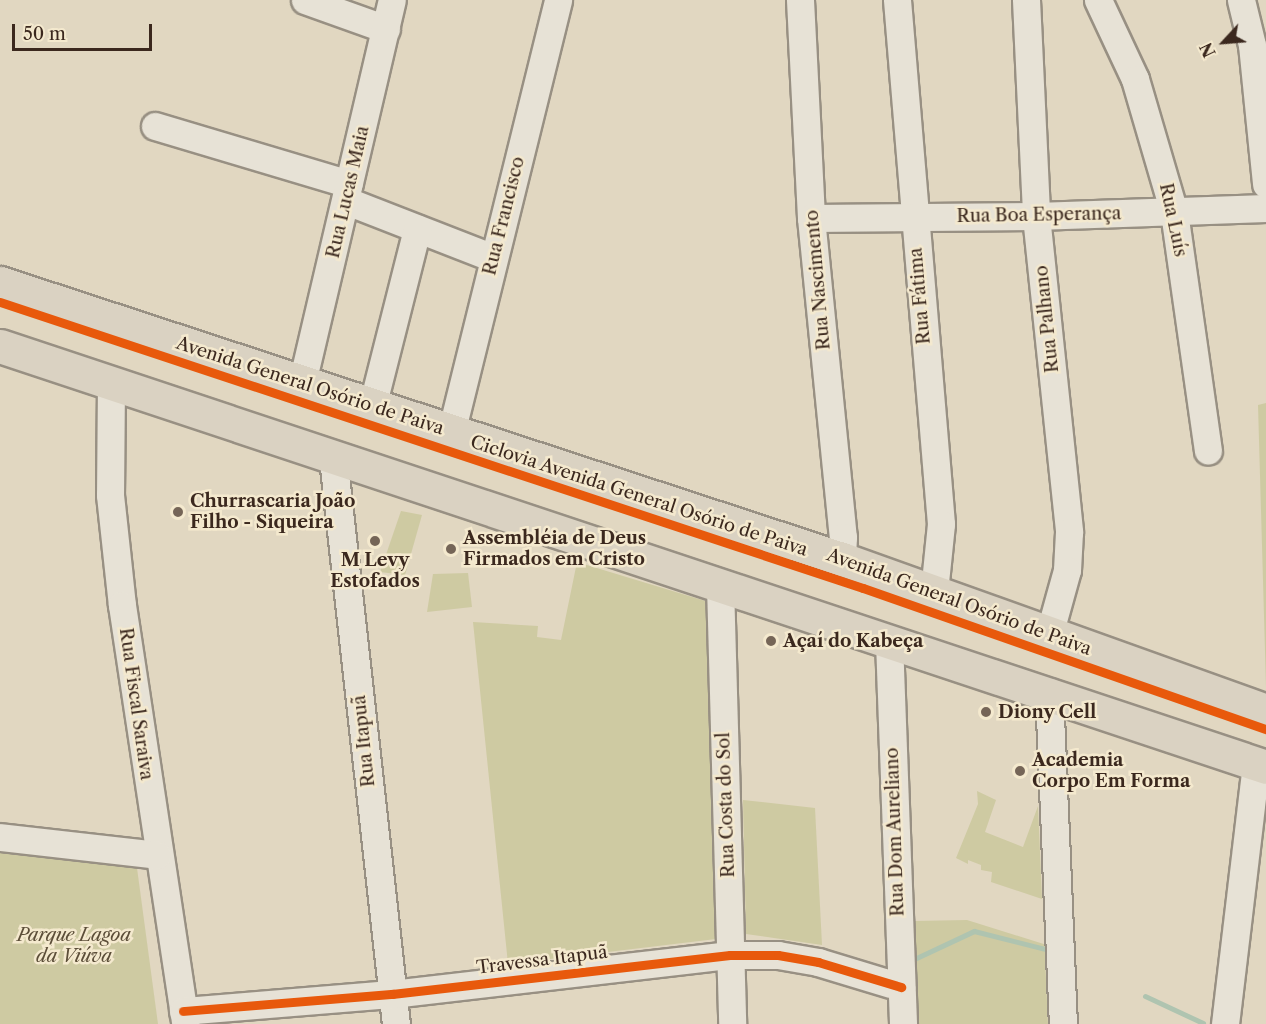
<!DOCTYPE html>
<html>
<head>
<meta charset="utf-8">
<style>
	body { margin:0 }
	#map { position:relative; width:1266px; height:1024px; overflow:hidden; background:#e1d7c1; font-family:"Libre Caslon Text",serif }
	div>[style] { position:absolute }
	.green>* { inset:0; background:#cecaa2 }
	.stream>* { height:5px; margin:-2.5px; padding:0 2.5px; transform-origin:2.5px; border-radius:2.5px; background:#afc4b0 }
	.roads { filter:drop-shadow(2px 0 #989083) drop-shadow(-2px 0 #989083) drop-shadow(0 2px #989083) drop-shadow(0 -2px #989083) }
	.minor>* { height:27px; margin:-13.5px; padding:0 13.5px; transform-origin:13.5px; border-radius:13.5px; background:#e7e2d6 }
	.major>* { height:33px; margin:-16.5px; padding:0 16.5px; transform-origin:16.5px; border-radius:16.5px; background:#dad2c2 }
	.cycleway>* { height:9px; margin:-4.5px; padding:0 4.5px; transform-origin:4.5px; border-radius:4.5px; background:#e8590c }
	.dots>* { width:16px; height:16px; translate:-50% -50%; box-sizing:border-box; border:3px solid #f4e9ce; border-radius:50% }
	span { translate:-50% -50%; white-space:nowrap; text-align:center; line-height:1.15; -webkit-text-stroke:5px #f4e9ce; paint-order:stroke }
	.street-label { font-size:18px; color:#3b281e }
	.poi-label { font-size:18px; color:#3b281e; font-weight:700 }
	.left { translate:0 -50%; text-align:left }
	.park-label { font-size:18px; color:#5c4e39; font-style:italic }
	.north { position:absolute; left:1194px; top:12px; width:60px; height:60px; -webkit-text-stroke:4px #f4e9ce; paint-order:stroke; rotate:244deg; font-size:16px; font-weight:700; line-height:24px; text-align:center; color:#3b281e }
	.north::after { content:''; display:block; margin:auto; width:21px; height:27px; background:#3b281e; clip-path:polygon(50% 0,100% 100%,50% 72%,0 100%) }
	.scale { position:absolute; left:12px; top:24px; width:140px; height:27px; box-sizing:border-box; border:3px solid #3b281e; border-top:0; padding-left:8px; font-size:18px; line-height:21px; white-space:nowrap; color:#3b281e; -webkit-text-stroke:4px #f4e9ce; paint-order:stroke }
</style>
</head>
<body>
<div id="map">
	<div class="green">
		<i style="clip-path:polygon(1266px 403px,1266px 686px,1258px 405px)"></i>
		<i style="clip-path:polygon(401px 511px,422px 515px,405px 575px,380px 572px)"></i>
		<i style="clip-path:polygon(577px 562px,712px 603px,716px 939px,508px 964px,473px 622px,538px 626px,537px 637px,561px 640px)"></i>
		<i style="clip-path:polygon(468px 573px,472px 607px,427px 612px,433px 574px)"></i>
		<i style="clip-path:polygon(977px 791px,996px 800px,985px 832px,1023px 847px,1038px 806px,1042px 899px,991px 882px,992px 872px,981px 870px,981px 865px,968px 860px,968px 864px,956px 858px,978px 804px)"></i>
		<i style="clip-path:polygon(743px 800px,815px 808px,822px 945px,746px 934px)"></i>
		<i style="clip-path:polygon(0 852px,126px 862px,137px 868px,158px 1024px,0 1024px)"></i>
		<i style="clip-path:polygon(967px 920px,1050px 946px,1045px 956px,1048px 1024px,918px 1024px,914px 921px)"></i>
	</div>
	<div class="stream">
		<i style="left:910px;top:961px;width:71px;rotate:-25.1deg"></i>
		<i style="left:974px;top:931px;width:77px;rotate:14.2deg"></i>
		<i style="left:1145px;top:996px;width:64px;rotate:25deg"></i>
	</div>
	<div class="roads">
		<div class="minor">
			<i style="left:305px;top:0;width:86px;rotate:19.7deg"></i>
			<i style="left:800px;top:0;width:218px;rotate:87.1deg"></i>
			<i style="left:811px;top:218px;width:321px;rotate:84.3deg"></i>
			<i style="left:843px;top:537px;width:22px;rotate:93deg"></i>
			<i style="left:897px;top:0;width:526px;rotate:85.2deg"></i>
			<i style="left:941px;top:524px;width:68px;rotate:95.9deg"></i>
			<i style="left:1026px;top:0;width:216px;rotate:87.3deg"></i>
			<i style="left:1036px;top:216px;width:318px;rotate:84deg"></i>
			<i style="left:1069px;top:532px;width:38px;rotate:93deg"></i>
			<i style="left:1067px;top:570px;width:67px;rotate:105.5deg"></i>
			<i style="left:1098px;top:0;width:87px;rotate:64.9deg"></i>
			<i style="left:1135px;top:79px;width:139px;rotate:73.7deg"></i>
			<i style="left:1174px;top:212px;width:241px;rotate:81.9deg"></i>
			<i style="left:1241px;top:0;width:46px;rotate:76.3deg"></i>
			<i style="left:1252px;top:45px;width:140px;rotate:84.2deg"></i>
			<i style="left:155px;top:126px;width:202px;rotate:16.6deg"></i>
			<i style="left:347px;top:201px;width:157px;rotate:21.3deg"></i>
			<i style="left:811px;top:218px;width:225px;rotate:-0.5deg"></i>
			<i style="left:1036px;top:216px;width:230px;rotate:-2deg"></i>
			<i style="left:111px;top:383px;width:112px;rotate:90.5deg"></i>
			<i style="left:110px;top:495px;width:111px;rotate:83.8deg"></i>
			<i style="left:122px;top:605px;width:424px;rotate:81.4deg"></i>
			<i style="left:302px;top:383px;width:393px;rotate:-76.8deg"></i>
			<i style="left:372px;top:407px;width:184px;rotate:-75.8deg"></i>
			<i style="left:451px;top:433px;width:446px;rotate:-76.1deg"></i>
			<i style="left:333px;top:458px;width:569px;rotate:83.65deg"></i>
			<i style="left:720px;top:585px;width:439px;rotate:88.4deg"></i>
			<i style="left:889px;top:641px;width:383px;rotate:87.9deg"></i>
			<i style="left:1049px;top:692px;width:332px;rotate:87.6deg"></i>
			<i style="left:0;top:837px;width:158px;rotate:6.5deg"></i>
			<i style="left:183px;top:1011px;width:210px;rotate:-4.7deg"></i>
			<i style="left:392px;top:994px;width:340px;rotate:-6.6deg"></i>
			<i style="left:730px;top:955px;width:48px"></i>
			<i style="left:778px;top:955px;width:41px;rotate:9.9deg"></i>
			<i style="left:818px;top:962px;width:87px;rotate:16.8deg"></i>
			<i style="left:1225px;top:1024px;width:262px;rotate:-83.2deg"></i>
		</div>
		<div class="major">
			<i style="left:0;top:283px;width:886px;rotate:18.15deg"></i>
			<i style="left:842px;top:559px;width:450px;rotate:19.7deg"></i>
			<i style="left:0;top:346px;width:1334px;rotate:18.39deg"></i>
		</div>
	</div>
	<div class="cycleway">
		<i style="left:0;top:302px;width:909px;rotate:18.34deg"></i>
		<i style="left:863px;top:588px;width:427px;rotate:19.3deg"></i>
		<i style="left:183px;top:1011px;width:210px;rotate:-4.7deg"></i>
		<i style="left:392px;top:994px;width:340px;rotate:-6.6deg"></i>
		<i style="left:730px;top:955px;width:48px"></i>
		<i style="left:778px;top:955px;width:41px;rotate:9.9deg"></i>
		<i style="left:818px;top:962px;width:87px;rotate:16.8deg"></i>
	</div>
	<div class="dots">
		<i style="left:178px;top:512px;background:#756557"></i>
		<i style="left:375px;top:541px;background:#756557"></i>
		<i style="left:451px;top:549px;background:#756557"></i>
		<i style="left:771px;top:641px;background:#756557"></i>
		<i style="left:986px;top:712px;background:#756557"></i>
		<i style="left:1020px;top:771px;background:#756557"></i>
	</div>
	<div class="street-label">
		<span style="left:348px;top:192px;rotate:-77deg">Rua Lucas Maia</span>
		<span style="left:1039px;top:215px;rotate:-1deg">Rua Boa Esperança</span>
		<span style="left:504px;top:216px;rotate:-76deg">Rua Francisco</span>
		<span style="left:1173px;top:220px;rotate:78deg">Rua Luís</span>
		<span style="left:818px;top:280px;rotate:-95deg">Rua Nascimento</span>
		<span style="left:920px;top:296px;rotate:-95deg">Rua Fátima</span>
		<span style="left:1047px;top:319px;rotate:-96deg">Rua Palhano</span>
		<span style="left:310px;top:386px;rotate:18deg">Avenida General Osório de Paiva</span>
		<span style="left:639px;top:496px;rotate:18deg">Ciclovia Avenida General Osório de Paiva</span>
		<span style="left:959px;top:602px;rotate:20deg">Avenida General Osório de Paiva</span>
		<span style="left:136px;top:704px;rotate:82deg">Rua Fiscal Saraiva</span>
		<span style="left:364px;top:741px;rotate:-96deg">Rua Itapuã</span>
		<span style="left:726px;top:805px;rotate:-92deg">Rua Costa do Sol</span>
		<span style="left:895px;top:832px;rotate:-92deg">Rua Dom Aureliano</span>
		<span style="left:542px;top:960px;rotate:-7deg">Travessa Itapuã</span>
	</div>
	<div class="poi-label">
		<span class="left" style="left:190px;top:512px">Churrascaria João<br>Filho - Siqueira</span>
		<span class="left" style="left:463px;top:549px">Assembléia de Deus<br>Firmados em Cristo</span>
		<span style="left:375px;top:571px">M Levy<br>Estofados</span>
		<span class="left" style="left:783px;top:641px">Açaí do Kabeça</span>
		<span class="left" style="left:998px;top:712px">Diony Cell</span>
		<span class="left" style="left:1032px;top:771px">Academia<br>Corpo Em Forma</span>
	</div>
	<div class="park-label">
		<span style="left:74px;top:946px">Parque Lagoa<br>da Viúva</span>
	</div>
	<div class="north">N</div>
	<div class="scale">50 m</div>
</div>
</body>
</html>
